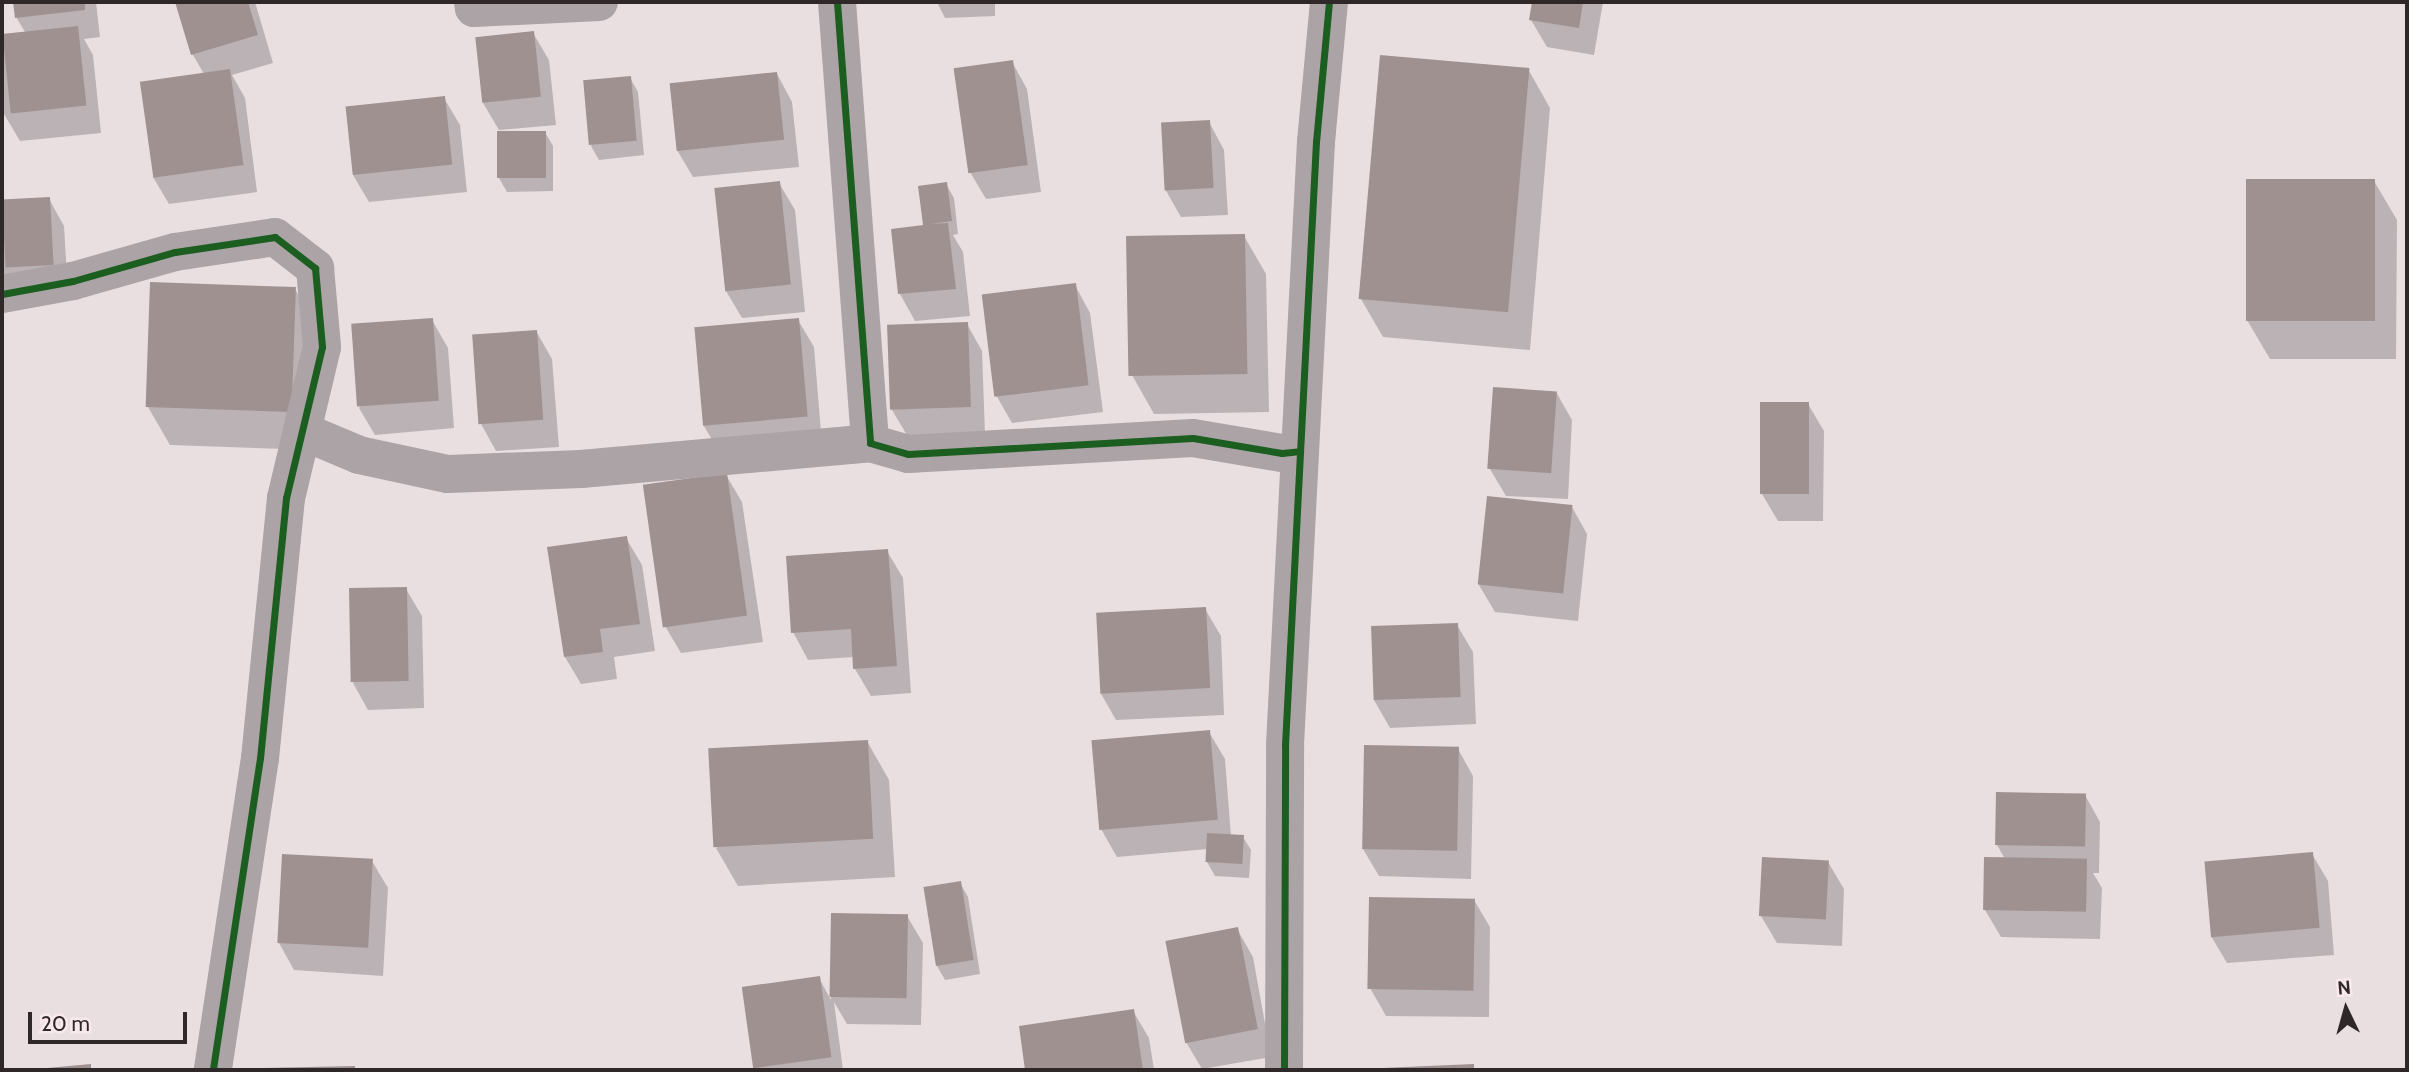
<!DOCTYPE html>
<html>
<head>
<meta charset="utf-8">
<style>
	body { margin:0 }
	#map { position:relative; width:2409px; height:1072px; overflow:hidden; background:#e9dfe1; font-family:Cabin,sans-serif }
	div>[style] { position:absolute }
	.shadow>* { inset:0; background:#0003 }
	.building>* { inset:0; background:#a09191; transform-origin:0 0 }
	.street>* { height:38px; margin:-19px; padding:0 19px; transform-origin:19px; border-radius:19px; background:#aca3a7 }
	.cycleway>* { height:7px; margin:-3.5px; padding:0 3.5px; transform-origin:3.5px; border-radius:3.5px; background:#1b5e20 }
	span { translate:-50% -50%; white-space:nowrap; text-align:center; line-height:1.15; -webkit-text-stroke:7px #fae9ec; paint-order:stroke }
	.frame { position:absolute; inset:0; border:4px solid #2f2829; pointer-events:none }
	.north { position:absolute; left:2311px; top:974px; width:70px; height:70px; -webkit-text-stroke:5px #fae9ec; paint-order:stroke; rotate:355deg; font-size:19px; font-weight:700; line-height:28px; text-align:center; color:#2f2829 }
	.north::after { content:''; display:block; margin:auto; width:24px; height:32px; background:#2f2829; clip-path:polygon(50% 0,100% 100%,50% 72%,0 100%) }
	.scale { position:absolute; left:28px; top:1012px; width:159px; height:32px; box-sizing:border-box; border:4px solid #2f2829; border-top:0; padding-left:9px; font-size:21px; line-height:24px; white-space:nowrap; color:#2f2829; -webkit-text-stroke:5px #fae9ec; paint-order:stroke }
</style>
</head>
<body>
<div id="map">
	<div class="shadow">
		<i style="clip-path:polygon(15px 2px,96px 2px,100px 37px,84px 39px,93px 55px,101px 133px,20px 141px,4px 114px,2px 92px,2px 34px,25px 32px,16px 17px)"></i>
		<i style="clip-path:polygon(177px 2px,255px 2px,273px 63px,232px 75px,245px 98px,257px 192px,169px 204px,153px 177px,204px 74px,193px 55px)"></i>
		<i style="clip-path:polygon(937px 2px,995px 2px,995px 16px,945px 18px)"></i>
		<i style="clip-path:polygon(1534px 2px,1603px 2px,1594px 55px,1547px 47px,1531px 20px)"></i>
		<i style="clip-path:polygon(533px 33px,549px 60px,556px 125px,499px 130px,483px 103px)"></i>
		<i style="clip-path:polygon(1012px 62px,1027px 89px,1041px 192px,986px 199px,970px 172px,956px 70px)"></i>
		<i style="clip-path:polygon(1528px 69px,1550px 108px,1530px 350px,1383px 337px,1361px 299px)"></i>
		<i style="clip-path:polygon(777px 74px,792px 102px,799px 167px,693px 177px,677px 150px)"></i>
		<i style="clip-path:polygon(630px 78px,638px 92px,644px 155px,599px 160px,591px 146px)"></i>
		<i style="clip-path:polygon(444px 98px,460px 125px,467px 192px,369px 202px,353px 175px)"></i>
		<i style="clip-path:polygon(1209px 122px,1224px 150px,1228px 215px,1181px 217px,1165px 189px)"></i>
		<i style="clip-path:polygon(545px 132px,553px 146px,553px 191px,507px 192px,499px 178px)"></i>
		<i style="clip-path:polygon(2374px 181px,2397px 220px,2396px 359px,2270px 359px,2247px 320px)"></i>
		<i style="clip-path:polygon(779px 183px,795px 210px,805px 312px,742px 318px,726px 291px)"></i>
		<i style="clip-path:polygon(946px 184px,954px 198px,958px 234px,953px 235px,963px 252px,970px 316px,915px 321px,900px 294px,892px 230px,926px 227px)"></i>
		<i style="clip-path:polygon(49px 199px,64px 226px,68px 292px,2px 296px,2px 202px)"></i>
		<i style="clip-path:polygon(1244px 236px,1266px 274px,1269px 412px,1154px 414px,1132px 375px)"></i>
		<i style="clip-path:polygon(1075px 285px,1090px 313px,1103px 412px,1012px 423px,996px 395px)"></i>
		<i style="clip-path:polygon(295px 289px,317px 327px,313px 450px,170px 445px,148px 407px)"></i>
		<i style="clip-path:polygon(432px 320px,448px 348px,454px 428px,375px 435px,359px 408px)"></i>
		<i style="clip-path:polygon(798px 320px,814px 347px,822px 444px,720px 453px,704px 426px)"></i>
		<i style="clip-path:polygon(967px 324px,982px 351px,985px 434px,908px 437px,892px 410px)"></i>
		<i style="clip-path:polygon(536px 331px,552px 359px,559px 447px,496px 451px,481px 424px)"></i>
		<i style="clip-path:polygon(1556px 392px,1572px 420px,1568px 499px,1506px 496px,1490px 469px)"></i>
		<i style="clip-path:polygon(1808px 404px,1824px 431px,1823px 521px,1778px 521px,1762px 494px)"></i>
		<i style="clip-path:polygon(726px 475px,742px 502px,763px 642px,681px 653px,665px 626px,645px 487px)"></i>
		<i style="clip-path:polygon(1572px 507px,1587px 534px,1578px 621px,1495px 612px,1479px 585px)"></i>
		<i style="clip-path:polygon(626px 538px,642px 565px,655px 651px,614px 657px,617px 679px,581px 684px,565px 657px)"></i>
		<i style="clip-path:polygon(887px 551px,903px 578px,911px 693px,871px 696px,855px 669px,854px 657px,808px 660px,793px 632px)"></i>
		<i style="clip-path:polygon(406px 589px,422px 616px,424px 708px,368px 710px,353px 683px)"></i>
		<i style="clip-path:polygon(1205px 609px,1221px 636px,1224px 715px,1116px 720px,1100px 692px)"></i>
		<i style="clip-path:polygon(1457px 625px,1473px 652px,1476px 724px,1390px 728px,1374px 700px)"></i>
		<i style="clip-path:polygon(1209px 732px,1225px 759px,1231px 836px,1243px 837px,1251px 850px,1249px 878px,1215px 876px,1207px 862px,1208px 849px,1117px 857px,1101px 829px)"></i>
		<i style="clip-path:polygon(867px 741px,889px 780px,895px 877px,738px 886px,716px 848px)"></i>
		<i style="clip-path:polygon(1458px 749px,1473px 776px,1471px 879px,1379px 876px,1363px 849px)"></i>
		<i style="clip-path:polygon(2085px 795px,2100px 822px,2099px 873px,2093px 873px,2102px 888px,2100px 939px,2001px 937px,1985px 910px,2005px 859px,1997px 845px)"></i>
		<i style="clip-path:polygon(2312px 854px,2328px 881px,2334px 955px,2227px 963px,2211px 936px)"></i>
		<i style="clip-path:polygon(372px 861px,388px 888px,383px 976px,294px 970px,279px 943px)"></i>
		<i style="clip-path:polygon(1828px 862px,1844px 889px,1842px 946px,1777px 943px,1761px 916px)"></i>
		<i style="clip-path:polygon(960px 883px,968px 897px,980px 974px,945px 980px,937px 966px,925px 888px)"></i>
		<i style="clip-path:polygon(1474px 900px,1490px 927px,1489px 1017px,1386px 1016px,1370px 988px)"></i>
		<i style="clip-path:polygon(833px 914px,907px 916px,923px 943px,921px 1025px,847px 1024px,834px 1002px,843px 1070px,756px 1070px,744px 987px,819px 978px,831px 1000px)"></i>
		<i style="clip-path:polygon(1237px 929px,1253px 957px,1271px 1057px,1202px 1069px,1186px 1042px)"></i>
		<i style="clip-path:polygon(1133px 1011px,1149px 1038px,1154px 1070px,1027px 1070px,1021px 1028px)"></i>
		<i style="clip-path:polygon(1473px 1066px,1476px 1070px,1381px 1070px)"></i>
	</div>
	<div class="building">
		<i style="clip-path:polygon(13px 2px,85px 2px,85px 10px,15px 18px)"></i>
		<i style="clip-path:polygon(175px 2px,248px 2px,258px 35px,191px 55px)"></i>
		<i style="clip-path:polygon(1532px 2px,1583px 2px,1579px 28px,1529px 20px)"></i>
		<i style="left:78px;top:26px;width:80px;height:76px;rotate:84deg"></i>
		<i style="left:534px;top:31px;width:66px;height:59px;rotate:84deg"></i>
		<i style="left:1380px;top:55px;width:150px;height:245px;rotate:5deg"></i>
		<i style="left:1013px;top:60px;width:106px;height:60px;rotate:82deg"></i>
		<i style="left:230px;top:69px;width:97px;height:91px;rotate:82deg"></i>
		<i style="left:777px;top:72px;width:68px;height:108px;rotate:84deg"></i>
		<i style="left:631px;top:76px;width:65px;height:48px;rotate:85deg"></i>
		<i style="left:445px;top:96px;width:69px;height:100px;rotate:84deg"></i>
		<i style="left:1210px;top:120px;width:68px;height:49px;rotate:87deg"></i>
		<i style="left:497px;top:131px;width:49px;height:47px"></i>
		<i style="left:2246px;top:179px;width:129px;height:142px"></i>
		<i style="left:780px;top:181px;width:104px;height:66px;rotate:84deg"></i>
		<i style="clip-path:polygon(947px 182px,952px 221px,930px 224px,948px 223px,956px 289px,898px 294px,891px 229px,923px 225px,918px 186px)"></i>
		<i style="left:50px;top:197px;width:68px;height:48px;rotate:87deg"></i>
		<i style="left:1245px;top:234px;width:140px;height:119px;rotate:89deg"></i>
		<i style="left:150px;top:282px;width:146px;height:125px;rotate:2deg"></i>
		<i style="left:1076px;top:283px;width:103px;height:95px;rotate:83deg"></i>
		<i style="left:433px;top:318px;width:83px;height:82px;rotate:86deg"></i>
		<i style="left:799px;top:318px;width:99px;height:105px;rotate:85deg"></i>
		<i style="left:968px;top:322px;width:85px;height:81px;rotate:88deg"></i>
		<i style="left:537px;top:330px;width:90px;height:65px;rotate:86deg"></i>
		<i style="left:1493px;top:387px;width:64px;height:82px;rotate:4deg"></i>
		<i style="left:1760px;top:402px;width:49px;height:92px"></i>
		<i style="left:727px;top:473px;width:144px;height:85px;rotate:82deg"></i>
		<i style="left:1487px;top:496px;width:86px;height:89px;rotate:6deg"></i>
		<i style="clip-path:polygon(627px 536px,640px 624px,600px 629px,603px 652px,564px 657px,547px 547px)"></i>
		<i style="clip-path:polygon(888px 549px,897px 666px,853px 669px,851px 629px,791px 633px,786px 556px)"></i>
		<i style="left:407px;top:587px;width:94px;height:58px;rotate:89deg"></i>
		<i style="left:1206px;top:607px;width:81px;height:110px;rotate:87deg"></i>
		<i style="left:1458px;top:623px;width:74px;height:87px;rotate:88deg"></i>
		<i style="left:1210px;top:730px;width:90px;height:119px;rotate:85deg"></i>
		<i style="left:868px;top:740px;width:99px;height:160px;rotate:87deg"></i>
		<i style="left:1364px;top:745px;width:95px;height:104px;rotate:1deg"></i>
		<i style="left:1996px;top:792px;width:90px;height:53px;rotate:1deg"></i>
		<i style="left:1207px;top:833px;width:37px;height:29px;rotate:3deg"></i>
		<i style="left:2313px;top:852px;width:76px;height:109px;rotate:85deg"></i>
		<i style="left:282px;top:854px;width:91px;height:89px;rotate:3deg"></i>
		<i style="left:1762px;top:857px;width:67px;height:59px;rotate:3deg"></i>
		<i style="left:1984px;top:857px;width:103px;height:53px;rotate:1deg"></i>
		<i style="left:961px;top:881px;width:80px;height:38px;rotate:81deg"></i>
		<i style="left:1369px;top:897px;width:106px;height:92px;rotate:1deg"></i>
		<i style="left:831px;top:913px;width:77px;height:84px;rotate:1deg"></i>
		<i style="left:1238px;top:927px;width:104px;height:74px;rotate:79deg"></i>
		<i style="left:820px;top:976px;width:82px;height:79px;rotate:82deg"></i>
		<i style="clip-path:polygon(1134px 1009px,1143px 1070px,1025px 1070px,1019px 1026px)"></i>
		<i style="clip-path:polygon(91px 1064px,91px 1070px,47px 1070px,47px 1068px)"></i>
		<i style="clip-path:polygon(1474px 1064px,1474px 1070px,1382px 1070px,1382px 1068px)"></i>
		<i style="clip-path:polygon(355px 1066px,355px 1070px,262px 1070px,262px 1068px)"></i>
	</div>
	<div class="street">
		<i style="left:473px;top:2px;width:6px;rotate:81deg"></i>
		<i style="left:474px;top:8px;width:125px;rotate:-2.7deg"></i>
		<i style="left:837px;top:2px;width:442px;rotate:85.7deg"></i>
		<i style="left:870px;top:443px;width:40px;rotate:16deg"></i>
		<i style="left:908px;top:454px;width:285px;rotate:-3.2deg"></i>
		<i style="left:1193px;top:438px;width:90px;rotate:9.6deg"></i>
		<i style="left:1282px;top:453px;width:18px;rotate:-6deg"></i>
		<i style="left:2px;top:294px;width:72px;rotate:-10.4deg"></i>
		<i style="left:73px;top:281px;width:106px;rotate:-15.9deg"></i>
		<i style="left:175px;top:252px;width:101px;rotate:-8.5deg"></i>
		<i style="left:275px;top:237px;width:51px;rotate:37.8deg"></i>
		<i style="left:315px;top:268px;width:79px;rotate:84.9deg"></i>
		<i style="left:322px;top:347px;width:155px;rotate:103.4deg"></i>
		<i style="left:286px;top:498px;width:261px;rotate:95.7deg"></i>
		<i style="left:260px;top:758px;width:316px;rotate:98.6deg"></i>
		<i style="left:302px;top:431px;width:62px;rotate:22.8deg"></i>
		<i style="left:359px;top:455px;width:91px;rotate:12.1deg"></i>
		<i style="left:448px;top:474px;width:133px;rotate:-2.2deg"></i>
		<i style="left:581px;top:469px;width:290px;rotate:-5.1deg"></i>
		<i style="left:1284px;top:1070px;width:325px;rotate:-89.8deg"></i>
		<i style="left:1285px;top:745px;width:604px;rotate:-87.06deg"></i>
		<i style="left:1316px;top:142px;width:141px;rotate:-84.7deg"></i>
	</div>
	<div class="cycleway">
		<i style="left:837px;top:2px;width:442px;rotate:85.7deg"></i>
		<i style="left:870px;top:443px;width:40px;rotate:16deg"></i>
		<i style="left:908px;top:454px;width:285px;rotate:-3.2deg"></i>
		<i style="left:1193px;top:438px;width:90px;rotate:9.6deg"></i>
		<i style="left:1282px;top:453px;width:18px;rotate:-6deg"></i>
		<i style="left:2px;top:294px;width:72px;rotate:-10.4deg"></i>
		<i style="left:73px;top:281px;width:106px;rotate:-15.9deg"></i>
		<i style="left:175px;top:252px;width:101px;rotate:-8.5deg"></i>
		<i style="left:275px;top:237px;width:51px;rotate:37.8deg"></i>
		<i style="left:315px;top:268px;width:79px;rotate:84.9deg"></i>
		<i style="left:322px;top:347px;width:155px;rotate:103.4deg"></i>
		<i style="left:286px;top:498px;width:261px;rotate:95.7deg"></i>
		<i style="left:260px;top:758px;width:316px;rotate:98.6deg"></i>
		<i style="left:1284px;top:1070px;width:325px;rotate:-89.8deg"></i>
		<i style="left:1285px;top:745px;width:604px;rotate:-87.06deg"></i>
		<i style="left:1316px;top:142px;width:141px;rotate:-84.7deg"></i>
	</div>
	<div class="frame"></div>
	<div class="north">N</div>
	<div class="scale">20 m</div>
</div>
</body>
</html>
